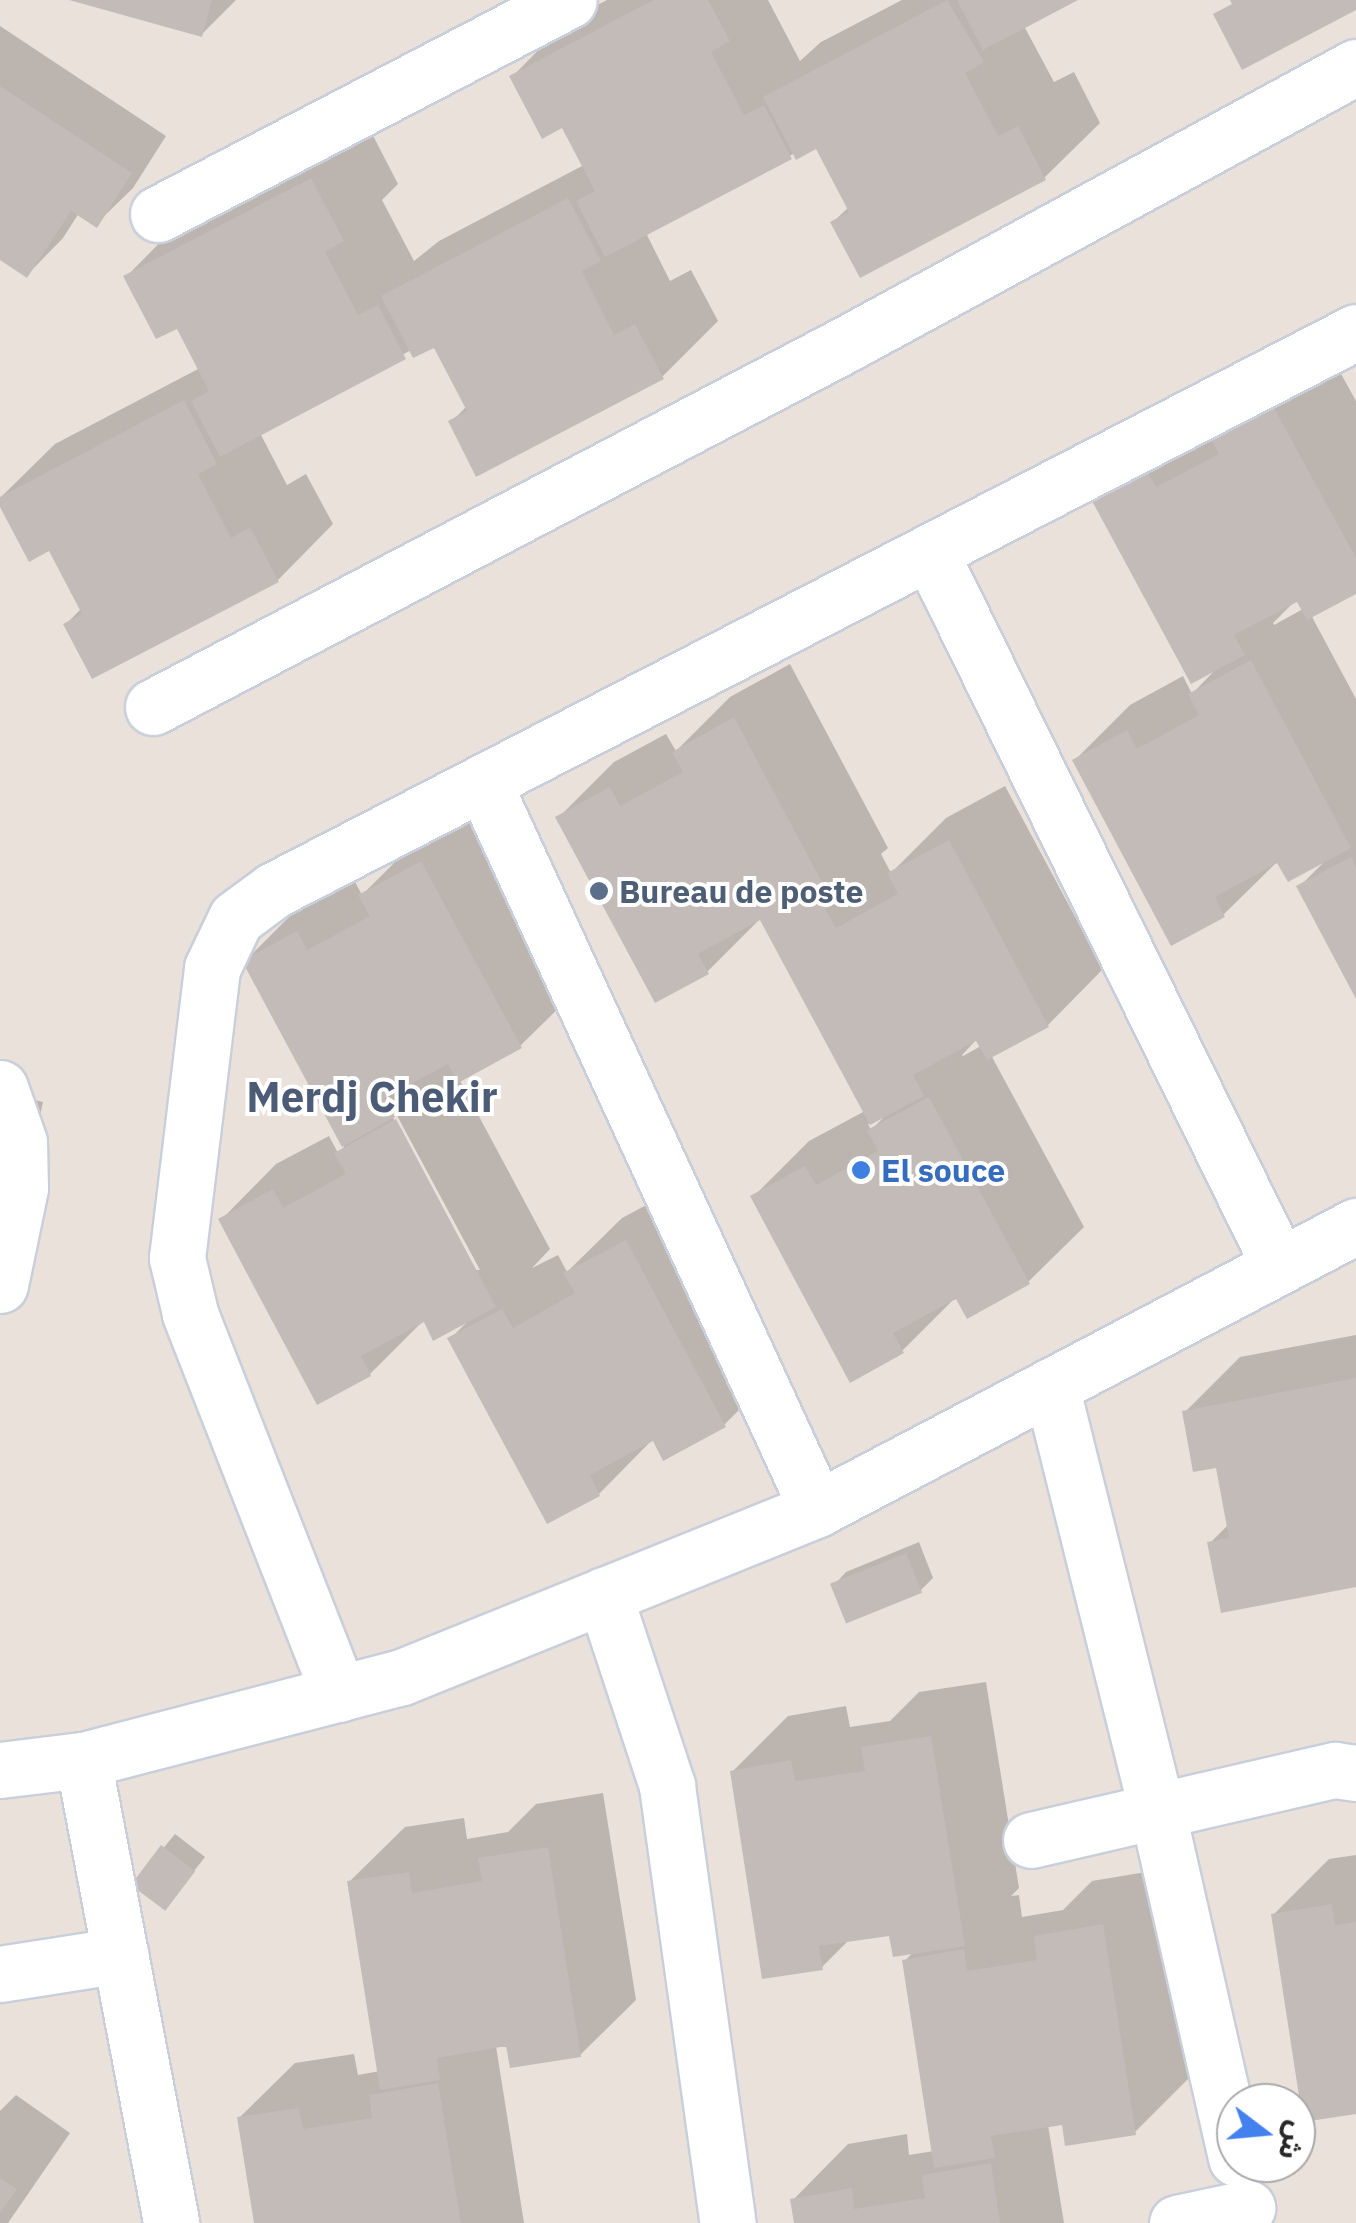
<!DOCTYPE html>
<html>
<head>
<meta charset="utf-8">
<style>
	body { margin:0 }
	#map { position:relative; width:1356px; height:2223px; overflow:hidden; background:#eae1db; font-family:"IBM Plex Sans","Noto Sans Arabic",sans-serif }
	div>[style] { position:absolute }
	.shadow>* { inset:0; background:#0003 }
	.building>* { inset:0; background:#c2bbb8; transform-origin:0 0 }
	.roads { filter:drop-shadow(2px 0 #c9cfda) drop-shadow(-2px 0 #c9cfda) drop-shadow(0 2px #c9cfda) drop-shadow(0 -2px #c9cfda) }
	.minor>* { height:55px; margin:-27.5px; padding:0 27.5px; transform-origin:27.5px; border-radius:27.5px; background:#fff }
	.dots>* { width:28px; height:28px; translate:-50% -50%; box-sizing:border-box; border:5px solid #fff; border-radius:50% }
	span { translate:-50% -50%; white-space:nowrap; text-align:center; line-height:1.15; -webkit-text-stroke:8px #fff; paint-order:stroke }
	.service-label { font-size:32px; color:#4e5e75; font-weight:700 }
	.left { translate:0 -50%; text-align:left }
	.shop-label { font-size:32px; color:#366cbe; font-weight:700 }
	.district-label { font-size:42px; color:#4c5b76; font-weight:700 }
	.north { position:absolute; left:1216px; top:2083px; width:100px; height:100px; box-sizing:border-box; background:#fff; border:2px solid #a9a9a9; border-radius:50%; rotate:106deg; font-size:28px; font-weight:700; line-height:40px; text-align:center; color:#282828 }
	.north::after { content:''; display:block; margin:auto; width:35px; height:45px; background:#4381ef; clip-path:polygon(50% 0,100% 100%,50% 72%,0 100%) }
</style>
</head>
<body>
<div id="map">
	<div class="shadow">
		<i style="clip-path:polygon(74px 0,236px 0,201px 35px)"></i>
		<i style="clip-path:polygon(607px 0,768px 0,800px 61px,821px 42px,902px 0,1073px 0,1024px 26px,1054px 82px,1074px 72px,1100px 123px,1044px 178px,833px 222px,849px 207px,817px 146px,795px 153px,646px 233px,670px 281px,691px 270px,718px 321px,662px 377px,451px 422px,467px 406px,435px 345px,411px 350px,260px 433px,287px 485px,306px 474px,333px 524px,278px 580px,66px 624px,82px 608px,50px 548px,0 498px,55px 444px,200px 368px,178px 325px,126px 277px,181px 221px,367px 124px,398px 184px,382px 200px,414px 261px,439px 241px,584px 165px,563px 125px,512px 77px,567px 21px)"></i>
		<i style="clip-path:polygon(0 26px,166px 136px,133px 188px,96px 224px,79px 213px,63px 238px,27px 275px,0 257px)"></i>
		<i style="clip-path:polygon(evenodd,1325px 345px,1356px 401px,1356px 591px,1311px 615px,1356px 699px,1356px 994px,1299px 887px,1325px 861px,1279px 860px,1223px 915px,1075px 760px,1130px 705px,1183px 676px,1192px 694px,1216px 669px,1094px 499px,1325px 345px,1298px 598px,1303px 609px,1274px 625px,1273px 623px,1298px 598px)"></i>
		<i style="clip-path:polygon(evenodd,790px 664px,888px 848px,881px 854px,891px 873px,946px 818px,1005px 786px,1103px 969px,1048px 1025px,991px 1055px,1084px 1227px,1028px 1282px,957px 1296px,902px 1351px,753px 1197px,809px 1141px,865px 1111px,762px 917px,707px 972px,558px 818px,614px 762px,666px 734px,676px 751px,730px 697px,790px 664px,977px 1039px,981px 1046px,963px 1056px,962px 1055px,977px 1039px,790px 664px,884px 1117px,871px 1130px,868px 1124px,884px 1117px)"></i>
		<i style="clip-path:polygon(evenodd,477px 808px,576px 991px,520px 1046px,459px 1079px,550px 1249px,532px 1268px,558px 1255px,567px 1272px,622px 1218px,682px 1186px,780px 1369px,725px 1424px,664px 1458px,654px 1438px,599px 1494px,450px 1339px,468px 1321px,425px 1319px,370px 1374px,318px 1402px,221px 1220px,276px 1164px,329px 1136px,338px 1153px,344px 1147px,245px 961px,300px 906px,353px 878px,362px 895px,417px 840px,477px 808px,394px 1110px,480px 1270px,474px 1270px,390px 1112px,394px 1110px)"></i>
		<i style="clip-path:polygon(0 1092px,43px 1102px,0 1296px)"></i>
		<i style="clip-path:polygon(1356px 1335px,1356px 1584px,1210px 1543px,1229px 1524px,1218px 1465px,1185px 1412px,1240px 1357px)"></i>
		<i style="clip-path:polygon(919px 1542px,933px 1578px,920px 1591px,834px 1585px,846px 1572px)"></i>
		<i style="clip-path:polygon(986px 1682px,1019px 1888px,1011px 1896px,1019px 1895px,1022px 1917px,1063px 1910px,1092px 1881px,1158px 1870px,1190px 2077px,1135px 2132px,1064px 2122px,1048px 2125px,1064px 2223px,796px 2223px,793px 2200px,848px 2144px,907px 2134px,909px 2155px,934px 2151px,905px 1961px,914px 1951px,891px 1933px,850px 1939px,822px 1967px,732px 1772px,788px 1716px,846px 1706px,850px 1727px,890px 1721px,919px 1692px)"></i>
		<i style="clip-path:polygon(603px 1793px,636px 2000px,580px 2055px,496px 2046px,524px 2223px,256px 2223px,239px 2118px,295px 2063px,354px 2054px,358px 2075px,380px 2071px,349px 1882px,405px 1827px,464px 1818px,467px 1839px,508px 1832px,536px 1804px)"></i>
		<i style="clip-path:polygon(175px 1834px,205px 1857px,176px 1894px,134px 1884px)"></i>
		<i style="clip-path:polygon(1356px 1855px,1356px 2112px,1274px 1914px,1329px 1859px)"></i>
		<i style="clip-path:polygon(16px 2095px,70px 2133px,8px 2223px,0 2223px,0 2111px)"></i>
	</div>
	<div class="building">
		<i style="clip-path:polygon(69px 0,212px 0,202px 37px)"></i>
		<i style="clip-path:polygon(653px 0,708px 0,730px 41px,711px 52px,744px 115px,764px 105px,792px 159px,605px 257px,576px 201px,595px 191px,562px 128px,542px 139px,509px 76px)"></i>
		<i style="clip-path:polygon(947px 0,984px 62px,965px 73px,998px 136px,1018px 126px,1046px 180px,860px 278px,830px 222px,849px 212px,816px 149px,796px 160px,763px 97px)"></i>
		<i style="clip-path:polygon(957px 0,1078px 0,983px 50px)"></i>
		<i style="clip-path:polygon(1230px 0,1356px 0,1356px 10px,1242px 70px,1213px 14px,1232px 4px)"></i>
		<i style="clip-path:polygon(0 86px,132px 173px,97px 228px,71px 211px,27px 278px,0 260px)"></i>
		<i style="clip-path:polygon(311px 178px,344px 241px,325px 252px,358px 315px,378px 305px,406px 359px,220px 457px,191px 401px,209px 391px,177px 329px,156px 339px,123px 276px)"></i>
		<i style="clip-path:polygon(568px 198px,601px 261px,582px 271px,614px 335px,635px 324px,664px 379px,476px 477px,448px 421px,467px 411px,434px 348px,413px 358px,381px 296px)"></i>
		<i style="clip-path:polygon(1269px 399px,1356px 558px,1356px 594px,1307px 620px,1297px 602px,1234px 635px,1245px 655px,1191px 684px,1091px 499px,1146px 469px,1156px 487px,1219px 454px,1208px 433px)"></i>
		<i style="clip-path:polygon(184px 400px,217px 464px,198px 474px,231px 538px,250px 527px,279px 582px,92px 679px,63px 624px,82px 614px,49px 551px,29px 562px,0 507px,0 497px)"></i>
		<i style="clip-path:polygon(1251px 660px,1351px 848px,1288px 882px,1277px 863px,1215px 897px,1225px 917px,1171px 946px,1072px 760px,1127px 730px,1137px 749px,1199px 715px,1188px 694px)"></i>
		<i style="clip-path:polygon(734px 717px,834px 905px,825px 909px,836px 928px,898px 894px,887px 873px,949px 840px,1049px 1027px,987px 1060px,976px 1041px,913px 1075px,924px 1096px,870px 1125px,760px 920px,698px 954px,709px 974px,655px 1003px,555px 817px,610px 787px,620px 806px,683px 772px,672px 752px)"></i>
		<i style="clip-path:polygon(1351px 857px,1356px 867px,1356px 999px,1296px 886px)"></i>
		<i style="clip-path:polygon(421px 861px,522px 1048px,458px 1083px,448px 1064px,385px 1098px,395px 1117px,342px 1147px,242px 961px,297px 931px,307px 950px,370px 916px,358px 895px)"></i>
		<i style="clip-path:polygon(929px 1097px,1030px 1284px,967px 1319px,956px 1299px,893px 1333px,904px 1353px,850px 1383px,750px 1196px,805px 1166px,816px 1185px,878px 1151px,867px 1130px)"></i>
		<i style="clip-path:polygon(396px 1119px,496px 1307px,433px 1341px,424px 1322px,361px 1356px,371px 1376px,317px 1405px,218px 1219px,273px 1189px,283px 1208px,346px 1174px,334px 1153px)"></i>
		<i style="clip-path:polygon(626px 1240px,726px 1427px,663px 1461px,653px 1441px,590px 1475px,600px 1496px,547px 1524px,447px 1338px,502px 1309px,513px 1328px,575px 1293px,563px 1273px)"></i>
		<i style="clip-path:polygon(1356px 1378px,1356px 1587px,1221px 1613px,1207px 1542px,1229px 1538px,1216px 1468px,1193px 1472px,1182px 1411px)"></i>
		<i style="left:906px;top:1553px;width:43px;height:82px;rotate:68deg"></i>
		<i style="clip-path:polygon(931px 1736px,965px 1946px,893px 1957px,889px 1936px,819px 1946px,823px 1970px,762px 1979px,730px 1771px,791px 1760px,795px 1781px,865px 1771px,861px 1747px)"></i>
		<i style="left:161px;top:1845px;width:43px;height:50px;rotate:37deg"></i>
		<i style="clip-path:polygon(548px 1847px,581px 2057px,510px 2068px,506px 2046px,437px 2058px,440px 2080px,380px 2090px,347px 1881px,409px 1872px,412px 1893px,482px 1881px,478px 1858px)"></i>
		<i style="clip-path:polygon(1332px 1904px,1335px 1925px,1356px 1922px,1356px 2114px,1303px 2122px,1271px 1914px)"></i>
		<i style="clip-path:polygon(1103px 1924px,1136px 2135px,1065px 2146px,1062px 2125px,991px 2136px,995px 2158px,934px 2168px,902px 1960px,964px 1949px,967px 1971px,1037px 1960px,1034px 1936px)"></i>
		<i style="clip-path:polygon(438px 2083px,461px 2223px,254px 2223px,237px 2117px,299px 2108px,303px 2129px,372px 2118px,369px 2095px)"></i>
		<i style="clip-path:polygon(991px 2163px,1000px 2223px,794px 2223px,790px 2199px,852px 2188px,854px 2209px,925px 2198px,922px 2175px)"></i>
		<i style="clip-path:polygon(0 2178px,17px 2189px,0 2213px)"></i>
	</div>
	<div class="roads">
		<div class="minor">
			<i style="left:158px;top:214px;width:463px;rotate:-27.5deg"></i>
			<i style="left:930px;top:552px;width:794px;rotate:63.92deg"></i>
			<i style="left:153px;top:707px;width:785px;rotate:-27.64deg"></i>
			<i style="left:848px;top:343px;width:578px;rotate:-28.52deg"></i>
			<i style="left:483px;top:782px;width:800px;rotate:65.32deg"></i>
			<i style="left:0;top:1088px;width:57px;rotate:70.6deg"></i>
			<i style="left:19px;top:1142px;width:46px;rotate:88.8deg"></i>
			<i style="left:20px;top:1188px;width:99px;rotate:101.7deg"></i>
			<i style="left:1051px;top:1386px;width:441px;rotate:76deg"></i>
			<i style="left:1158px;top:1814px;width:353px;rotate:77.2deg"></i>
			<i style="left:604px;top:1595px;width:201px;rotate:71.7deg"></i>
			<i style="left:667px;top:1786px;width:441px;rotate:82.1deg"></i>
			<i style="left:339px;top:1694px;width:409px;rotate:-111.4deg"></i>
			<i style="left:190px;top:1313px;width:57px;rotate:-103.3deg"></i>
			<i style="left:177px;top:1258px;width:292px;rotate:-83.1deg"></i>
			<i style="left:212px;top:968px;width:55px;rotate:-64.4deg"></i>
			<i style="left:236px;top:918px;width:47px;rotate:-36.4deg"></i>
			<i style="left:274px;top:890px;width:1217px;rotate:-27.28deg"></i>
			<i style="left:83px;top:1760px;width:471px;rotate:79.2deg"></i>
			<i style="left:0;top:1770px;width:84px;rotate:-6.9deg"></i>
			<i style="left:83px;top:1760px;width:330px;rotate:-14.6deg"></i>
			<i style="left:402px;top:1677px;width:448px;rotate:-22deg"></i>
			<i style="left:817px;top:1509px;width:609px;rotate:-27.7deg"></i>
			<i style="left:1031px;top:1840px;width:312px;rotate:-13deg"></i>
			<i style="left:1335px;top:1770px;width:21px;rotate:8deg"></i>
			<i style="left:0;top:1974px;width:122px;rotate:-8.9deg"></i>
			<i style="left:1177px;top:2223px;width:72px;rotate:-12.1deg"></i>
		</div>
	</div>
	<div class="dots">
		<i style="left:599px;top:891px;background:#5c6f8a"></i>
		<i style="left:861px;top:1170px;background:#3f7fe0"></i>
	</div>
	<div class="service-label">
		<span class="left" style="left:619px;top:891px">Bureau de poste</span>
	</div>
	<div class="shop-label">
		<span class="left" style="left:881px;top:1170px">El souce</span>
	</div>
	<div class="district-label">
		<span style="left:372px;top:1097px">Merdj Chekir</span>
	</div>
	<div class="north">ش</div>
</div>
</body>
</html>
